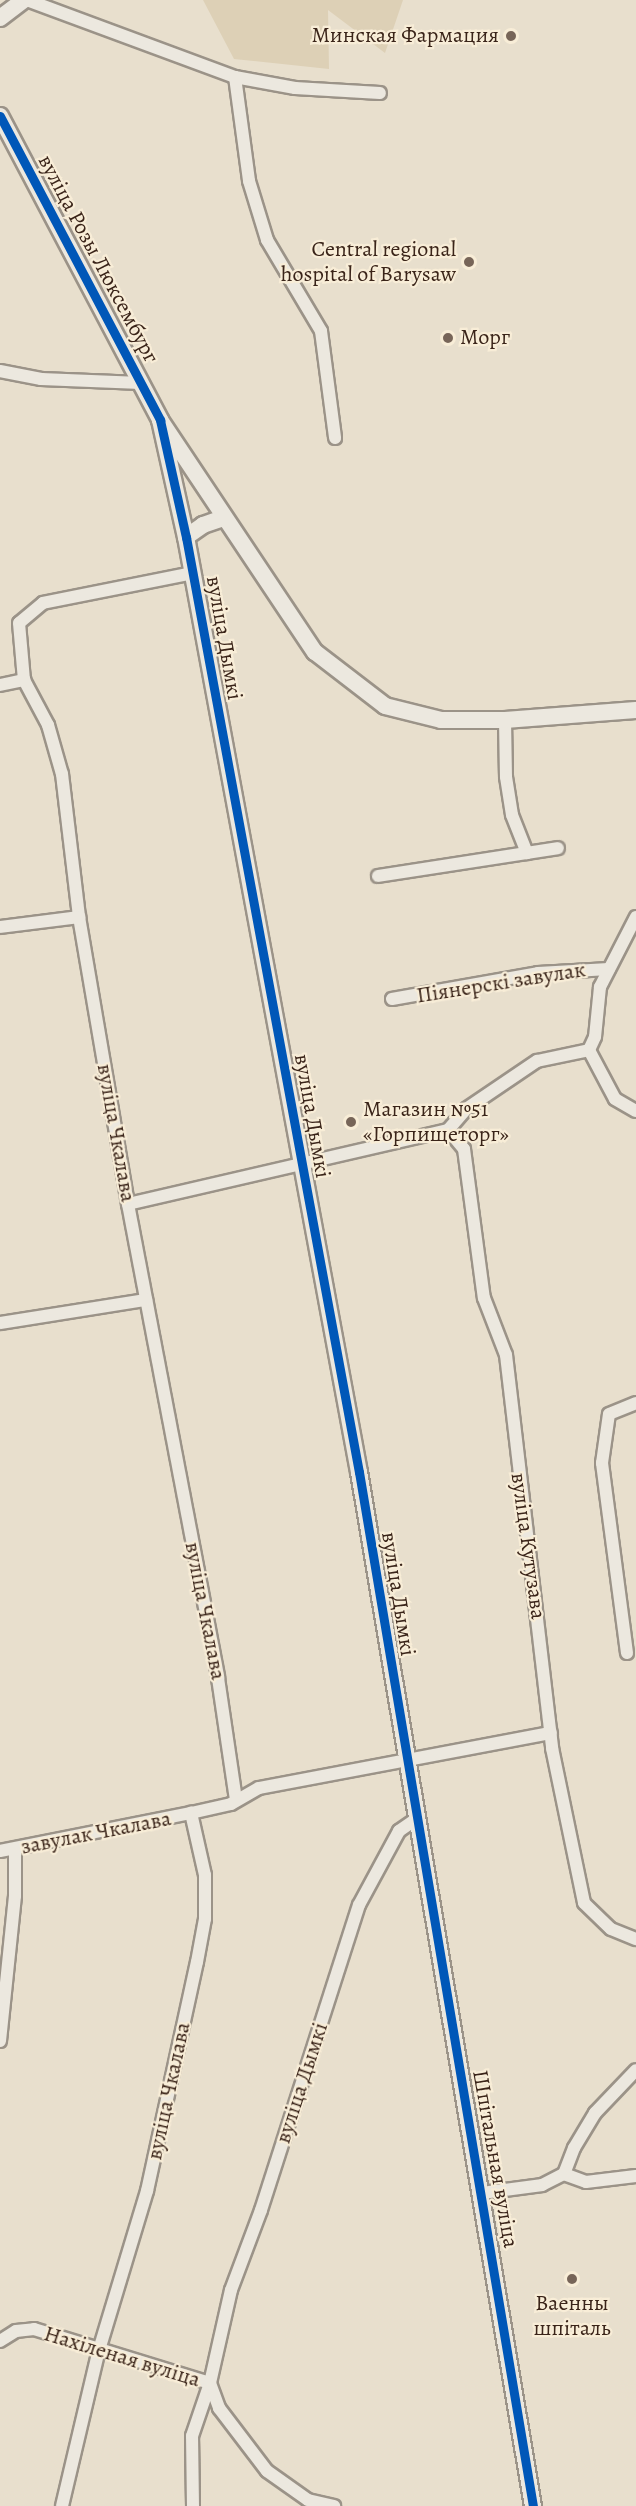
<!DOCTYPE html>
<html>
<head>
<meta charset="utf-8">
<style>
	body { margin:0 }
	#map { position:relative; width:636px; height:2506px; overflow:hidden; background:#e8dfcd; font-family:Alegreya,serif }
	div>[style] { position:absolute }
	.green>* { inset:0; background:#ddd0b6 }
	.roads { filter:drop-shadow(2px 0 #9b9388) drop-shadow(-2px 0 #9b9388) drop-shadow(0 2px #9b9388) drop-shadow(0 -2px #9b9388) }
	.street>* { height:12px; margin:-6px; padding:0 6px; transform-origin:6px; border-radius:6px; background:#ece8df }
	.secondary>* { height:16px; margin:-8px; padding:0 8px; transform-origin:8px; border-radius:8px; background:#ece8df }
	.cycleway>* { height:9px; margin:-4.5px; padding:0 4.5px; transform-origin:4.5px; border-radius:4.5px; background:#0057b8 }
	.dots>* { width:16px; height:16px; translate:-50% -50%; box-sizing:border-box; border:3px solid #f8edd7; border-radius:50% }
	span { translate:-50% -50%; white-space:nowrap; text-align:center; line-height:1.15; -webkit-text-stroke:4.5px #f8edd7; paint-order:stroke }
	.poi-label { font-size:22px; color:#3a2419 }
	.right { translate:-100% -50%; text-align:right }
	.left { translate:0 -50%; text-align:left }
	.street-label { font-size:22px; color:#3a2419 }
</style>
</head>
<body>
<div id="map">
	<div class="green">
		<i style="clip-path:polygon(203px 0,403px 0,385px 53px,328px 10px,329px 69px,234px 59px)"></i>
	</div>
	<div class="roads">
		<div class="street">
			<i style="left:27px;top:0;width:222px;rotate:20.3deg"></i>
			<i style="left:235px;top:77px;width:61px;rotate:10.4deg"></i>
			<i style="left:295px;top:88px;width:85px;rotate:3.4deg"></i>
			<i style="left:235px;top:77px;width:105px;rotate:82.3deg"></i>
			<i style="left:249px;top:181px;width:62px;rotate:73deg"></i>
			<i style="left:267px;top:240px;width:106px;rotate:59.3deg"></i>
			<i style="left:321px;top:331px;width:108px;rotate:82.5deg"></i>
			<i style="left:0;top:371px;width:42px;rotate:11deg"></i>
			<i style="left:41px;top:379px;width:100px;rotate:2.3deg"></i>
			<i style="left:193px;top:573px;width:153px;rotate:168.7deg"></i>
			<i style="left:43px;top:603px;width:31px;rotate:140deg"></i>
			<i style="left:19px;top:623px;width:57px;rotate:85deg"></i>
			<i style="left:24px;top:680px;width:51px;rotate:61.9deg"></i>
			<i style="left:48px;top:725px;width:51px;rotate:74.1deg"></i>
			<i style="left:62px;top:774px;width:144px;rotate:83.2deg"></i>
			<i style="left:79px;top:917px;width:291px;rotate:80.3deg"></i>
			<i style="left:128px;top:1204px;width:482px;rotate:79.2deg"></i>
			<i style="left:218px;top:1678px;width:123px;rotate:81.6deg"></i>
			<i style="left:0;top:685px;width:25px;rotate:-12deg"></i>
			<i style="left:505px;top:720px;width:57px;rotate:89deg"></i>
			<i style="left:506px;top:777px;width:38px;rotate:81deg"></i>
			<i style="left:512px;top:815px;width:41px;rotate:68.5deg"></i>
			<i style="left:378px;top:876px;width:182px;rotate:-8.8deg"></i>
			<i style="left:636px;top:917px;width:79px;rotate:117.2deg"></i>
			<i style="left:600px;top:987px;width:50px;rotate:95.7deg"></i>
			<i style="left:595px;top:1037px;width:14px;rotate:115deg"></i>
			<i style="left:589px;top:1050px;width:55px;rotate:62deg"></i>
			<i style="left:615px;top:1099px;width:24px;rotate:30deg"></i>
			<i style="left:0;top:927px;width:80px;rotate:-7.2deg"></i>
			<i style="left:392px;top:999px;width:148px;rotate:-10.1deg"></i>
			<i style="left:538px;top:973px;width:71px;rotate:-3.2deg"></i>
			<i style="left:448px;top:1130px;width:25px;rotate:50deg"></i>
			<i style="left:464px;top:1149px;width:150px;rotate:82.4deg"></i>
			<i style="left:484px;top:1298px;width:61px;rotate:68.9deg"></i>
			<i style="left:506px;top:1355px;width:396px;rotate:83.3deg"></i>
			<i style="left:552px;top:1748px;width:158px;rotate:78.3deg"></i>
			<i style="left:584px;top:1903px;width:37px;rotate:44deg"></i>
			<i style="left:611px;top:1929px;width:27px;rotate:22deg"></i>
			<i style="left:128px;top:1204px;width:328px;rotate:-13deg"></i>
			<i style="left:448px;top:1130px;width:28px;rotate:-49deg"></i>
			<i style="left:466px;top:1109px;width:86px;rotate:-34.1deg"></i>
			<i style="left:537px;top:1061px;width:53px;rotate:-11.9deg"></i>
			<i style="left:0;top:1323px;width:148px;rotate:-9deg"></i>
			<i style="left:627px;top:1653px;width:192px;rotate:-97.5deg"></i>
			<i style="left:602px;top:1463px;width:49px;rotate:-81.9deg"></i>
			<i style="left:609px;top:1414px;width:29px;rotate:-22deg"></i>
			<i style="left:0;top:1851px;width:195px;rotate:-11.3deg"></i>
			<i style="left:191px;top:1813px;width:41px;rotate:-12.7deg"></i>
			<i style="left:231px;top:1804px;width:32px;rotate:-30deg"></i>
			<i style="left:259px;top:1788px;width:297px;rotate:-10.7deg"></i>
			<i style="left:0;top:2041px;width:146px;rotate:-84.1deg"></i>
			<i style="left:15px;top:1896px;width:47px;rotate:-90deg"></i>
			<i style="left:564px;top:2174px;width:28px;rotate:-69deg"></i>
			<i style="left:574px;top:2148px;width:41px;rotate:-59deg"></i>
			<i style="left:595px;top:2113px;width:59px;rotate:-46.4deg"></i>
			<i style="left:482px;top:2193px;width:61px;rotate:-7.6deg"></i>
			<i style="left:542px;top:2185px;width:25px;rotate:-27deg"></i>
			<i style="left:564px;top:2174px;width:23px;rotate:20deg"></i>
			<i style="left:586px;top:2182px;width:50px;rotate:-6.8deg"></i>
			<i style="left:0;top:2341px;width:19px;rotate:-32deg"></i>
			<i style="left:16px;top:2331px;width:18px;rotate:-6deg"></i>
			<i style="left:34px;top:2329px;width:184px;rotate:17.1deg"></i>
			<i style="left:210px;top:2383px;width:27px;rotate:70deg"></i>
			<i style="left:219px;top:2408px;width:79px;rotate:52.7deg"></i>
			<i style="left:267px;top:2471px;width:50px;rotate:35.3deg"></i>
			<i style="left:308px;top:2500px;width:27px;rotate:13deg"></i>
			<i style="left:62px;top:2506px;width:160px;rotate:-76.7deg"></i>
			<i style="left:99px;top:2350px;width:166px;rotate:-73.2deg"></i>
			<i style="left:147px;top:2191px;width:234px;rotate:-77.7deg"></i>
			<i style="left:197px;top:1962px;width:44px;rotate:-79.5deg"></i>
			<i style="left:205px;top:1919px;width:44px;rotate:-90deg"></i>
			<i style="left:205px;top:1875px;width:64px;rotate:-102.7deg"></i>
			<i style="left:193px;top:2506px;width:70px;rotate:-90.8deg"></i>
			<i style="left:192px;top:2436px;width:56px;rotate:-71.2deg"></i>
			<i style="left:210px;top:2383px;width:95px;rotate:-77.3deg"></i>
			<i style="left:231px;top:2290px;width:85px;rotate:-69.4deg"></i>
			<i style="left:261px;top:2210px;width:320px;rotate:-72.2deg"></i>
			<i style="left:359px;top:1905px;width:84px;rotate:-61.6deg"></i>
			<i style="left:399px;top:1831px;width:19px;rotate:-35deg"></i>
		</div>
		<div class="secondary">
			<i style="left:0;top:18px;width:30px;rotate:-37deg"></i>
			<i style="left:0;top:116px;width:344px;rotate:62.2deg"></i>
			<i style="left:160px;top:420px;width:279px;rotate:56.3deg"></i>
			<i style="left:315px;top:652px;width:88px;rotate:37.6deg"></i>
			<i style="left:385px;top:706px;width:58px;rotate:14deg"></i>
			<i style="left:441px;top:720px;width:64px"></i>
			<i style="left:505px;top:720px;width:131px;rotate:-4.4deg"></i>
			<i style="left:160px;top:420px;width:120px;rotate:77.5deg"></i>
			<i style="left:186px;top:537px;width:951px;rotate:79.52deg"></i>
			<i style="left:359px;top:1472px;width:1049px;rotate:80.45deg"></i>
			<i style="left:186px;top:537px;width:21px;rotate:-35deg"></i>
			<i style="left:203px;top:525px;width:21px;rotate:-19deg"></i>
		</div>
	</div>
	<div class="cycleway">
		<i style="left:0;top:116px;width:344px;rotate:62.2deg"></i>
		<i style="left:160px;top:420px;width:120px;rotate:77.5deg"></i>
		<i style="left:186px;top:537px;width:951px;rotate:79.52deg"></i>
		<i style="left:359px;top:1472px;width:1049px;rotate:80.45deg"></i>
	</div>
	<div class="dots">
		<i style="left:511px;top:36px;background:#776558"></i>
		<i style="left:469px;top:262px;background:#776558"></i>
		<i style="left:448px;top:338px;background:#776558"></i>
		<i style="left:351px;top:1122px;background:#776558"></i>
		<i style="left:572px;top:2279px;background:#776558"></i>
	</div>
	<div class="poi-label">
		<span class="right" style="left:499px;top:36px">Минская Фармация</span>
		<span class="right" style="left:456px;top:262px">Central regional<br>hospital of Barysaw</span>
		<span class="left" style="left:460px;top:338px">Морг</span>
		<span class="left" style="left:363px;top:1122px">Магазин №51<br>«Горпищеторг»</span>
		<span style="left:572px;top:2316px">Ваенны<br>шпіталь</span>
	</div>
	<div class="street-label">
		<span style="left:98px;top:259px;rotate:62deg">вуліца Розы Люксембург</span>
		<span style="left:224px;top:638px;rotate:80deg">вуліца Дымкі</span>
		<span style="left:501px;top:983px;rotate:-9deg">Піянерскі завулак</span>
		<span style="left:312px;top:1116px;rotate:80deg">вуліца Дымкі</span>
		<span style="left:116px;top:1133px;rotate:80deg">вуліца Чкалава</span>
		<span style="left:528px;top:1546px;rotate:82deg">вуліца Кутузава</span>
		<span style="left:398px;top:1594px;rotate:81deg">вуліца Дымкі</span>
		<span style="left:205px;top:1611px;rotate:79deg">вуліца Чкалава</span>
		<span style="left:96px;top:1833px;rotate:-11deg">завулак Чкалава</span>
		<span style="left:302px;top:2083px;rotate:-72deg">вуліца Дымкі</span>
		<span style="left:169px;top:2091px;rotate:-78deg">вуліца Чкалава</span>
		<span style="left:495px;top:2159px;rotate:80deg">Шпітальная вуліца</span>
		<span style="left:122px;top:2357px;rotate:17deg">Нахіленая вуліца</span>
	</div>
</div>
</body>
</html>
